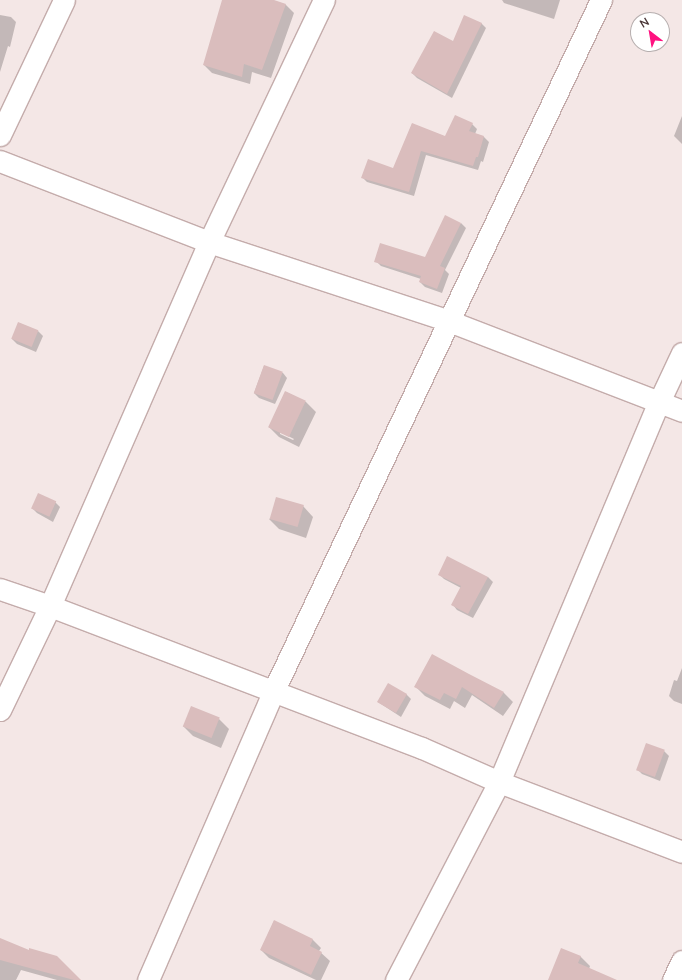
<!DOCTYPE html>
<html>
<head>
<meta charset="utf-8">
<style>
	body { margin:0 }
	#map { position:relative; width:682px; height:980px; overflow:hidden; background:#f4e7e6; font-family:Lato,sans-serif }
	div>[style] { position:absolute }
	.shadow>* { inset:0; background:#0003 }
	.building>* { inset:0; background:#dabdbd; transform-origin:0 0 }
	.roads { filter:drop-shadow(1px 0 #c4acab) drop-shadow(-1px 0 #c4acab) drop-shadow(0 1px #c4acab) drop-shadow(0 -1px #c4acab) }
	.street>* { height:21px; margin:-10.5px; padding:0 10.5px; transform-origin:10.5px; border-radius:10.5px; background:#fff }
	span { translate:-50% -50%; white-space:nowrap; text-align:center; line-height:1.15; -webkit-text-stroke:4px #fff; paint-order:stroke }
	.north { position:absolute; left:630px; top:12px; width:40px; height:40px; box-sizing:border-box; background:#fff; border:1px solid #b6aeae; border-radius:50%; rotate:329deg; font-size:11px; font-weight:700; line-height:16px; text-align:center; color:#483435 }
	.north::after { content:''; display:block; margin:auto; width:14px; height:18px; background:#ff1280; clip-path:polygon(50% 0,100% 100%,50% 72%,0 100%) }
</style>
</head>
<body>
<div id="map">
	<div class="shadow">
		<i style="clip-path:polygon(223px 0,271px 0,286px 5px,294px 13px,271px 78px,252px 72px,250px 84px,212px 73px,204px 65px)"></i>
		<i style="clip-path:polygon(502px 0,560px 0,554px 19px,504px 3px)"></i>
		<i style="clip-path:polygon(0 15px,11px 17px,16px 22px,10px 47px,8px 46px,0 72px)"></i>
		<i style="clip-path:polygon(481px 23px,486px 28px,452px 98px,417px 78px,412px 73px)"></i>
		<i style="clip-path:polygon(682px 116px,682px 144px,674px 136px)"></i>
		<i style="clip-path:polygon(412px 124px,446px 137px,472px 124px,477px 129px,475px 134px,484px 137px,489px 142px,483px 162px,481px 161px,478px 170px,426px 155px,414px 196px,367px 182px,362px 177px,394px 169px)"></i>
		<i style="clip-path:polygon(461px 223px,466px 228px,445px 270px,449px 274px,442px 293px,425px 287px,420px 282px,421px 279px,381px 266px,376px 261px,426px 258px)"></i>
		<i style="clip-path:polygon(19px 323px,38px 331px,43px 336px,36px 352px,17px 344px,12px 339px)"></i>
		<i style="clip-path:polygon(264px 366px,283px 373px,287px 378px,275px 404px,259px 398px,254px 393px)"></i>
		<i style="clip-path:polygon(evenodd,286px 392px,306px 402px,316px 412px,299px 447px,279px 437px,269px 427px,286px 392px,280px 432px,294px 439px,293px 440px,280px 434px,280px 432px)"></i>
		<i style="clip-path:polygon(55px 502px,60px 507px,53px 522px,37px 513px,32px 508px)"></i>
		<i style="clip-path:polygon(303px 506px,313px 517px,306px 538px,279px 529px,269px 519px)"></i>
		<i style="clip-path:polygon(439px 574px,488px 577px,493px 582px,473px 618px,457px 610px,453px 605px,461px 588px,444px 579px)"></i>
		<i style="clip-path:polygon(432px 656px,504px 693px,513px 702px,503px 716px,472px 695px,465px 708px,454px 701px,450px 709px,425px 696px,416px 687px)"></i>
		<i style="clip-path:polygon(682px 668px,682px 704px,674px 701px,669px 696px,674px 680px,677px 681px)"></i>
		<i style="clip-path:polygon(406px 694px,411px 699px,401px 717px,378px 702px)"></i>
		<i style="clip-path:polygon(219px 719px,229px 729px,221px 748px,193px 736px,183px 726px)"></i>
		<i style="clip-path:polygon(664px 751px,669px 756px,660px 781px,642px 774px,637px 769px)"></i>
		<i style="clip-path:polygon(274px 921px,313px 940px,321px 948px,319px 951px,330px 961px,321px 980px,316px 980px,269px 958px,261px 950px)"></i>
		<i style="clip-path:polygon(0 946px,80px 980px,57px 980px,21px 970px,16px 980px,0 980px)"></i>
		<i style="clip-path:polygon(580px 956px,590px 966px,589px 969px,609px 980px,549px 980px)"></i>
	</div>
	<div class="building">
		<i style="clip-path:polygon(222px 0,274px 0,286px 4px,262px 70px,244px 64px,242px 77px,203px 65px)"></i>
		<i style="clip-path:polygon(464px 15px,482px 23px,447px 94px,411px 73px,434px 31px,453px 41px)"></i>
		<i style="clip-path:polygon(455px 115px,473px 123px,469px 131px,484px 136px,478px 157px,476px 157px,473px 166px,421px 151px,409px 192px,361px 178px,368px 159px,393px 168px,412px 123px,445px 136px)"></i>
		<i style="clip-path:polygon(445px 215px,461px 223px,440px 266px,445px 268px,437px 289px,419px 282px,421px 276px,374px 262px,380px 243px,425px 257px)"></i>
		<i style="left:18px;top:322px;width:22px;height:18px;rotate:22deg"></i>
		<i style="left:264px;top:365px;width:20px;height:30px;rotate:20deg"></i>
		<i style="left:285px;top:391px;width:23px;height:40px;rotate:25deg"></i>
		<i style="left:38px;top:493px;width:20px;height:17px;rotate:24deg"></i>
		<i style="left:276px;top:497px;width:29px;height:23px;rotate:16deg"></i>
		<i style="clip-path:polygon(447px 556px,488px 577px,468px 614px,451px 605px,461px 586px,438px 575px)"></i>
		<i style="clip-path:polygon(432px 654px,469px 674px,504px 692px,494px 708px,462px 687px,456px 699px,444px 693px,440px 700px,414px 687px)"></i>
		<i style="left:388px;top:683px;width:22px;height:22px;rotate:30deg"></i>
		<i style="left:191px;top:706px;width:31px;height:22px;rotate:22deg"></i>
		<i style="left:646px;top:743px;width:20px;height:29px;rotate:20deg"></i>
		<i style="clip-path:polygon(274px 920px,313px 939px,310px 946px,322px 952px,311px 975px,260px 950px)"></i>
		<i style="clip-path:polygon(0 938px,29px 950px,29px 948px,57px 956px,81px 980px,74px 980px,0 960px)"></i>
		<i style="clip-path:polygon(561px 948px,581px 956px,578px 963px,617px 980px,548px 980px)"></i>
	</div>
	<div class="roads">
		<div class="street">
			<i style="left:0;top:135px;width:149px;rotate:-64.6deg"></i>
			<i style="left:0;top:161px;width:224px;rotate:21.2deg"></i>
			<i style="left:209px;top:242px;width:253px;rotate:18.2deg"></i>
			<i style="left:449px;top:321px;width:250px;rotate:21.1deg"></i>
			<i style="left:0;top:589px;width:53px;rotate:18.8deg"></i>
			<i style="left:50px;top:606px;width:398px;rotate:20.9deg"></i>
			<i style="left:422px;top:748px;width:84px;rotate:23.8deg"></i>
			<i style="left:499px;top:782px;width:196px;rotate:20.9deg"></i>
			<i style="left:0;top:710px;width:115px;rotate:-64.3deg"></i>
			<i style="left:50px;top:606px;width:397px;rotate:-66.4deg"></i>
			<i style="left:209px;top:242px;width:268px;rotate:-64.6deg"></i>
			<i style="left:148px;top:980px;width:314px;rotate:-66.5deg"></i>
			<i style="left:273px;top:692px;width:766px;rotate:-64.64deg"></i>
			<i style="left:396px;top:980px;width:223px;rotate:-62.5deg"></i>
			<i style="left:499px;top:782px;width:412px;rotate:-67.2deg"></i>
			<i style="left:659px;top:402px;width:54px;rotate:-64.9deg"></i>
			<i style="left:673px;top:980px;width:21px;rotate:-65deg"></i>
		</div>
	</div>
	<div class="north">N</div>
</div>
</body>
</html>
